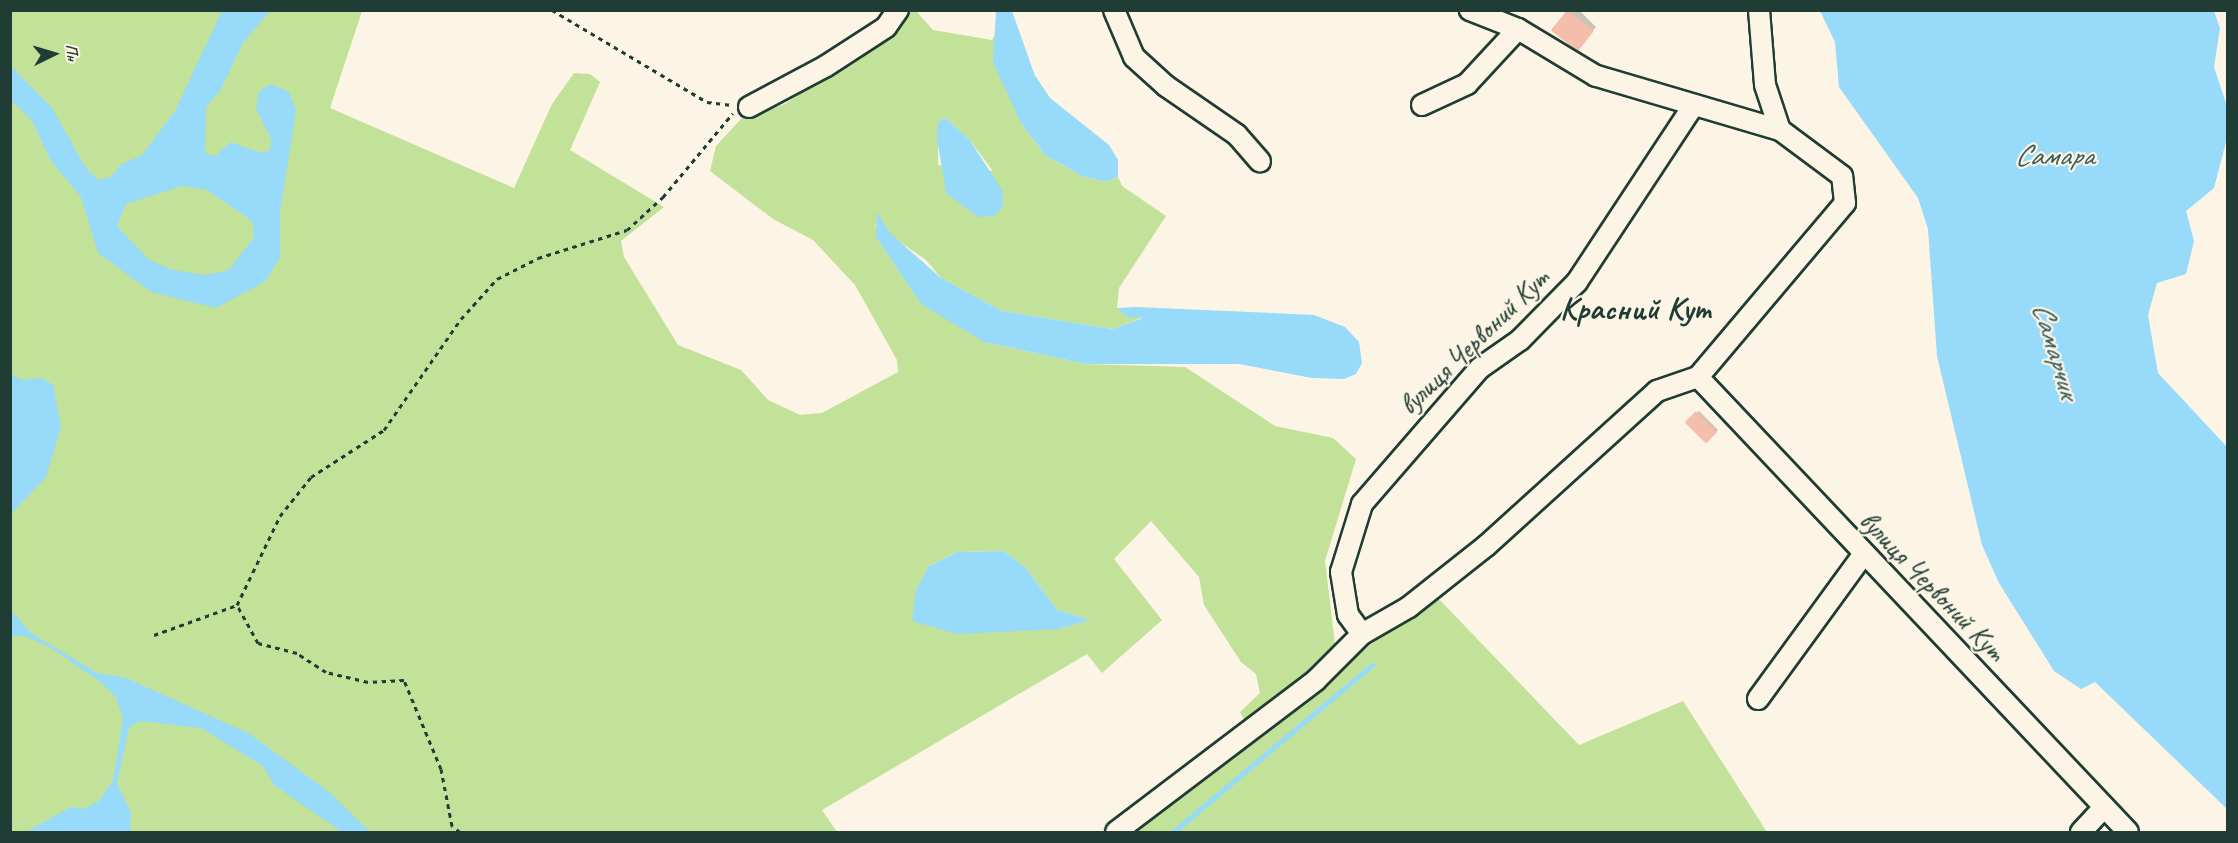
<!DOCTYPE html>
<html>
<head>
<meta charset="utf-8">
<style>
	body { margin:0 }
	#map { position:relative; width:2238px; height:843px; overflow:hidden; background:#fcf5e5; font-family:Caveat,sans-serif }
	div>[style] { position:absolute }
	.green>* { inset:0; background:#c2e199 }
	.water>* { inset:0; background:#97daf9 }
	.shadow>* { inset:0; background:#0003; transform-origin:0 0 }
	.stream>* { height:5px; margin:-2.5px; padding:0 2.5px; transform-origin:2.5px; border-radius:2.5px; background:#97daf9 }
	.building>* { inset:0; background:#f5beaa; transform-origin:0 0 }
	.path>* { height:3px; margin-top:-1.5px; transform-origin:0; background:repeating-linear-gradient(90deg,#1f3d34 0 4.5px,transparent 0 9px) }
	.roads { filter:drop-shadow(2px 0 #1f3d34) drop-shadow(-2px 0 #1f3d34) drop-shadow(0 2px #1f3d34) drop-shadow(0 -2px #1f3d34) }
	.minor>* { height:20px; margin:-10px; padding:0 10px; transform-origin:10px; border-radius:10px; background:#fcf5e5 }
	span { translate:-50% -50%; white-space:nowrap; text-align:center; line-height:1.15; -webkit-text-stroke:4.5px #fcf5e5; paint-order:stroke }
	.street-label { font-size:28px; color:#1f3d34 }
	.water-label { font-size:30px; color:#375c5b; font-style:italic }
	.quarter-label { font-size:32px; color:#1f3d34; font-weight:700 }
	.frame { position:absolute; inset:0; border:12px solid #1f3d34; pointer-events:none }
	.north { position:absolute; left:24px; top:24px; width:60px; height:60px; -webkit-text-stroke:4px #fcf5e5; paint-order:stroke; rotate:85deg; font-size:16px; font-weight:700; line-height:24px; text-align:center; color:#1f3d34 }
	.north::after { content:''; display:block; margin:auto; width:21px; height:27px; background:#1f3d34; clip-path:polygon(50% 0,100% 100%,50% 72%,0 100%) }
</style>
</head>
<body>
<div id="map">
	<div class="green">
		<i style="clip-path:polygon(evenodd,10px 11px,362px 11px,330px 108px,514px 188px,552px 104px,574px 73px,590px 74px,600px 82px,570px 150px,664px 207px,621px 241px,624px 257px,678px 345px,741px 370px,768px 400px,800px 415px,822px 413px,898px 372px,897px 360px,855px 285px,813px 240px,773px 219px,710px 171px,716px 146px,741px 119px,785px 104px,897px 26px,907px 11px,916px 11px,933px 30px,992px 40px,1001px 25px,1050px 98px,1021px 123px,1045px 155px,1082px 176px,1106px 182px,1118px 177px,1122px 186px,1166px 216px,1119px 288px,1117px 308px,1144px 317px,1113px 329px,1002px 311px,941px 278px,926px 260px,874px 224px,984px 342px,1086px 364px,1185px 367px,1275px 426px,1333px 438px,1356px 459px,1325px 561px,1335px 644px,1309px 678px,1246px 723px,1240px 712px,1260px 693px,1256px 674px,1241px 662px,1204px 605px,1199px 577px,1151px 521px,1114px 559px,1162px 620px,1102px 673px,1087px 654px,822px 810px,837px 832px,11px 832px,10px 11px,945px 118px,969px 139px,993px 171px,938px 165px,938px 122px,945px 118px,10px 11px,1004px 551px,1026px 568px,1057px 610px,1089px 620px,1059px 629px,1018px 628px,929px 566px,957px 552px,1004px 551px)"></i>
		<i style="clip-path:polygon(1435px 595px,1579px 745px,1683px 701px,1767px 832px,1126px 832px)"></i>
	</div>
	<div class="water">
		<i style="clip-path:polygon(evenodd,222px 11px,270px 11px,243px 43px,220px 91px,206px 107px,205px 153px,215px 156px,231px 142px,261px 153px,270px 150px,271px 139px,256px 109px,259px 91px,271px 84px,289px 92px,296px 110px,280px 213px,280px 257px,266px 281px,216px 308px,151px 292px,98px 253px,81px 197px,51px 161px,32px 121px,11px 100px,10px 65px,52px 108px,84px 165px,98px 180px,111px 177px,121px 164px,141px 156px,175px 111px,222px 11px,182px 186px,207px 190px,252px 221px,254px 237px,229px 270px,205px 275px,173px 270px,149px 260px,117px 226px,126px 204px,182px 186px)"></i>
		<i style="clip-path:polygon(996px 11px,1012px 11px,1035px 76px,1050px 98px,1109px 145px,1118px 160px,1118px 177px,1106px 182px,1082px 176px,1045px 155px,1021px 123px,993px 63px)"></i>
		<i style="clip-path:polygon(1820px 11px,2214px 11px,2220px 28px,2214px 67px,2227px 106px,2227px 138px,2214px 188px,2186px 211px,2194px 241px,2186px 274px,2157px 283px,2148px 315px,2158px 373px,2227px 447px,2227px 809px,2095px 682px,2081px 689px,2054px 671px,1999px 583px,1982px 545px,1937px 356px,1928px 229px,1918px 198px,1839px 87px,1835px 42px)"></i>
		<i style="clip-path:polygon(945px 118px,969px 139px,1002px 190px,1003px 207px,994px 216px,978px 217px,946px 193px,937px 139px,938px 122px)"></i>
		<i style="clip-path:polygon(877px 212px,890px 233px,941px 278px,1002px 311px,1113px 329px,1143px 318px,1127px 317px,1117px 308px,1137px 307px,1314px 315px,1345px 327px,1359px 342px,1362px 363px,1356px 374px,1344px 379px,1312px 378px,1239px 364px,1086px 364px,984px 342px,921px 304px,876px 237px)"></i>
		<i style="clip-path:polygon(11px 374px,22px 380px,43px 378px,53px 385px,61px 427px,46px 477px,11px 514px)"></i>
		<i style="clip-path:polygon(1004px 551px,1026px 568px,1057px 610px,1090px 620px,1059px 629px,957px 634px,912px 621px,916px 590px,929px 566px,957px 552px)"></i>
		<i style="clip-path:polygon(11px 611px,31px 633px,97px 673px,126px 678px,248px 733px,329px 792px,370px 832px,342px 832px,274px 785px,263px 766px,201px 728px,141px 721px,129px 727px,117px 783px,131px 813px,130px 832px,26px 832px,71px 807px,84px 809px,99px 801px,113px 780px,123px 719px,116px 697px,98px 680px,49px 647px,25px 636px,11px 636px)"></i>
	</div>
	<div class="shadow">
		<i style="clip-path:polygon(1569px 10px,1579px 10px,1596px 27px,1577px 48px,1552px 29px)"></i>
		<i style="left:1699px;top:411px;width:27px;height:16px;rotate:45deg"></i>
	</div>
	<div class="stream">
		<i style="left:1173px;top:832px;width:260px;rotate:-40deg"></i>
	</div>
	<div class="building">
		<i style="left:1567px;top:10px;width:34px;height:26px;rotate:38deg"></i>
		<i style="left:1696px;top:411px;width:30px;height:16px;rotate:45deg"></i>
	</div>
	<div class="path">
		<i style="left:552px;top:10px;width:180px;rotate:30.7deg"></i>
		<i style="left:707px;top:102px;width:25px;rotate:7deg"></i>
		<i style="left:154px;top:635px;width:88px;rotate:-19.9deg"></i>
		<i style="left:460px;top:832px;width:10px;rotate:-143deg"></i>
		<i style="left:452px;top:826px;width:58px;rotate:-100.9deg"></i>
		<i style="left:441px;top:769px;width:96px;rotate:-112.6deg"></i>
		<i style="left:404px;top:680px;width:36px;rotate:177deg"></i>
		<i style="left:368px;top:682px;width:43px;rotate:-166.6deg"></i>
		<i style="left:326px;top:672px;width:35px;rotate:-147deg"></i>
		<i style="left:297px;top:653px;width:40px;rotate:-165.6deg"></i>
		<i style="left:258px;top:643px;width:43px;rotate:-118.9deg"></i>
		<i style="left:237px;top:605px;width:99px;rotate:-64.2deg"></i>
		<i style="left:280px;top:516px;width:50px;rotate:-51.5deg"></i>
		<i style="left:311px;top:477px;width:87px;rotate:-32.8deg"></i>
		<i style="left:384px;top:430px;width:135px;rotate:-55.3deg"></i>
		<i style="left:461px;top:319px;width:54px;rotate:-48deg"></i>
		<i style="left:497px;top:279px;width:46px;rotate:-27.1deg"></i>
		<i style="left:538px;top:258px;width:93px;rotate:-17.5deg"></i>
		<i style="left:627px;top:230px;width:49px;rotate:-42.5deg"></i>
		<i style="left:663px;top:197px;width:109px;rotate:-50.2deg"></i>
	</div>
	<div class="roads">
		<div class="minor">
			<i style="left:1114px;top:10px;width:51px;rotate:66.9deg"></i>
			<i style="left:1134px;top:57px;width:43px;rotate:42.2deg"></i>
			<i style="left:1166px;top:86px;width:86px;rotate:34.6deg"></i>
			<i style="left:1237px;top:135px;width:35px;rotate:49deg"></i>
			<i style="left:1759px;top:10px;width:75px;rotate:85.4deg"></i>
			<i style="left:1765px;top:85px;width:47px;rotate:71.6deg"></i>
			<i style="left:1422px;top:105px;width:50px;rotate:-25deg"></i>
			<i style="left:1467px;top:84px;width:75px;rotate:-47.2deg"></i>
			<i style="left:749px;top:107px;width:87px;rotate:-28deg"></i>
			<i style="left:826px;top:66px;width:72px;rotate:-33deg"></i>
			<i style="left:886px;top:27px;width:21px;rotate:-55deg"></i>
			<i style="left:1698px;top:377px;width:626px;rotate:46.62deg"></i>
			<i style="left:1362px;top:634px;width:24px;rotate:-126deg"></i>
			<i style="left:1348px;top:615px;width:44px;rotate:-99.2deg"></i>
			<i style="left:1341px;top:572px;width:71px;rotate:-72.8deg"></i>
			<i style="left:1362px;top:504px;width:180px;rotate:-49.1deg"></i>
			<i style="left:1480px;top:368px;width:49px;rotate:-35deg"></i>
			<i style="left:1520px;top:340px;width:81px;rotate:-45.5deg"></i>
			<i style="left:1577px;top:282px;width:211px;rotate:-56.6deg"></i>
			<i style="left:1758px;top:699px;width:178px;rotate:-53.9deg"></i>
			<i style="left:1116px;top:832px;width:251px;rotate:-37.2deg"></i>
			<i style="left:1316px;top:680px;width:65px;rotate:-45deg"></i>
			<i style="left:1362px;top:634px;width:54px;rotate:-29.9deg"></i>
			<i style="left:1409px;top:607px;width:98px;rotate:-38.4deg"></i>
			<i style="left:1486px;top:546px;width:231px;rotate:-42.2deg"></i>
			<i style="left:1657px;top:391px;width:43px;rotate:-18.9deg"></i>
			<i style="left:1698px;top:377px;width:228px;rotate:-49.8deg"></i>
			<i style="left:1845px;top:203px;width:27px;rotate:-96deg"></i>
			<i style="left:1842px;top:176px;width:77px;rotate:-143.4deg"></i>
			<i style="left:1780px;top:130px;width:192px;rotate:-163.6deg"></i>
			<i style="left:1596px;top:76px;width:91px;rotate:-148.9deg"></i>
			<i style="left:1518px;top:29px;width:52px;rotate:-158.4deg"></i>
			<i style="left:2081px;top:832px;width:34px;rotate:-47deg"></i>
		</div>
	</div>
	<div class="street-label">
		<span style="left:1474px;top:342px;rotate:-44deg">вулиця Червоний Кут</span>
		<span style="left:1932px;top:586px;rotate:46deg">вулиця Червоний Кут</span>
	</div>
	<div class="water-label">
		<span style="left:2054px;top:155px">Самара</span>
		<span style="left:2056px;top:350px;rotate:73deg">Самарчик</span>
	</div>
	<div class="quarter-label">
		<span style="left:1635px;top:309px">Красний Кут</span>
	</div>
	<div class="frame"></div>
	<div class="north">Пн</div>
</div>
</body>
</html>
